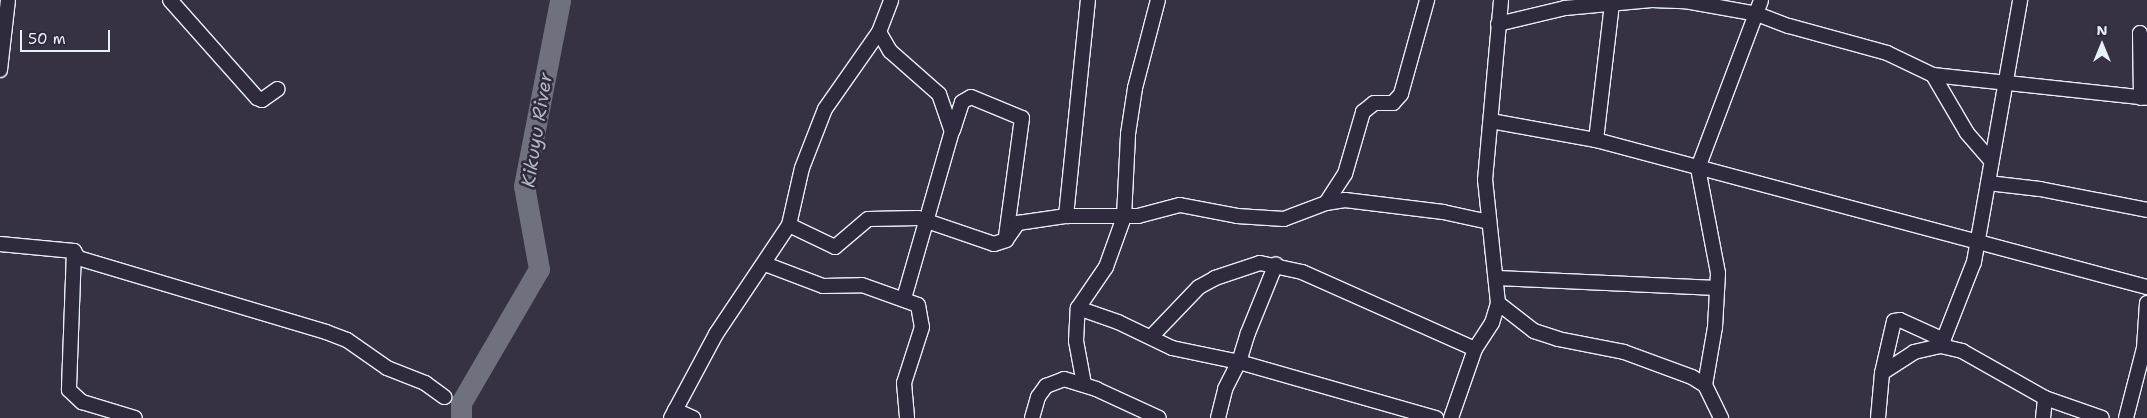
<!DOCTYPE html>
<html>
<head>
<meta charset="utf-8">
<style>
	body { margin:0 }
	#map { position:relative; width:2147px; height:418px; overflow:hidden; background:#363244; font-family:"Shantell Sans",sans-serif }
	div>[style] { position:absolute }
	.river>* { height:21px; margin:-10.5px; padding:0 10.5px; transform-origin:10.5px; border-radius:10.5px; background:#70717f }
	.roads { filter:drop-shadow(1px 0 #e8f1f8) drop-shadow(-1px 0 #e8f1f8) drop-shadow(0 1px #e8f1f8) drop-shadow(0 -1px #e8f1f8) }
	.street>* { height:14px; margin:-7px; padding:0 7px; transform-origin:7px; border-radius:7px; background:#2f2a3d }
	span { translate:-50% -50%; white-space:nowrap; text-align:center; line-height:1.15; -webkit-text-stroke:5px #2f2a3d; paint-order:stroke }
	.water-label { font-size:19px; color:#b2b7c2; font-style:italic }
	.north { position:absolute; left:2077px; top:20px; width:50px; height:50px; -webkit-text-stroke:4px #2f2a3d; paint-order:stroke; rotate:0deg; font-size:14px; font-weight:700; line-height:20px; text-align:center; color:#e8f1f8 }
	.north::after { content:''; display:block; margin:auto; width:18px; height:22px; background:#e8f1f8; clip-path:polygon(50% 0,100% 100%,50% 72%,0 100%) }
	.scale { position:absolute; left:20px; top:30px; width:90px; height:22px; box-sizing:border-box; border:2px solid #e8f1f8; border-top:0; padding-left:6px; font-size:15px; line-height:18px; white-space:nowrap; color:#e8f1f8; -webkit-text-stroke:4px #2f2a3d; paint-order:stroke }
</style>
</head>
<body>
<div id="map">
	<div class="river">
		<i style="left:461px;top:418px;width:15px;rotate:-90deg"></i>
		<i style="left:461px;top:403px;width:155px;rotate:-59.8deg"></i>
		<i style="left:539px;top:269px;width:84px;rotate:-100.2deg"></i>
		<i style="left:524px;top:186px;width:189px;rotate:-79deg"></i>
	</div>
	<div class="roads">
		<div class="street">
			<i style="left:170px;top:0;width:131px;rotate:48.4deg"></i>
			<i style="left:257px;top:98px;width:5px;rotate:22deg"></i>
			<i style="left:262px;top:100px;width:19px;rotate:-35deg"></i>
			<i style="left:1498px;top:24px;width:69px;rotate:-13.4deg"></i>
			<i style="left:1565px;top:8px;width:87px;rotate:-5.3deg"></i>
			<i style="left:1652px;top:0;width:33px;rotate:2deg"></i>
			<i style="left:1685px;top:1px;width:73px;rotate:10.2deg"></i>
			<i style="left:1757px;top:14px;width:34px;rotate:21deg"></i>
			<i style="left:1789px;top:26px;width:102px;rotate:15.4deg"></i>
			<i style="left:1887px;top:53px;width:51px;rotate:25.6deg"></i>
			<i style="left:1933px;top:75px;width:67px;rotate:59.6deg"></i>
			<i style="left:1967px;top:133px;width:37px;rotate:49deg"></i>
			<i style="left:879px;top:32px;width:22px;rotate:60deg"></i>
			<i style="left:890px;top:51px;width:65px;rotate:41.3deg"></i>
			<i style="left:939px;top:94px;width:39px;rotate:71deg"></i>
			<i style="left:952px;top:131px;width:174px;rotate:106deg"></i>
			<i style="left:2140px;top:33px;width:65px;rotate:89.1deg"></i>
			<i style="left:0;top:70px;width:70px;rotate:-83.5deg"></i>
			<i style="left:1933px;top:75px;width:215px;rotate:6.1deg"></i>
			<i style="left:1491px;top:121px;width:107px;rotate:10.3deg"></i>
			<i style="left:1596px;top:140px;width:570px;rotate:14.94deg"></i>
			<i style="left:953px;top:130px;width:29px;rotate:-72deg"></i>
			<i style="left:962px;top:102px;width:10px;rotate:-29deg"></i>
			<i style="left:971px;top:97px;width:55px;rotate:22.4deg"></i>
			<i style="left:1022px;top:118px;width:120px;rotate:97.7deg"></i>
			<i style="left:1596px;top:140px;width:137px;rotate:-83.3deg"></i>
			<i style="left:1988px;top:183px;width:52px;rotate:6.6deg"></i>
			<i style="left:2040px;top:189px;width:109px;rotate:11.1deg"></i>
			<i style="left:1326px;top:203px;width:35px;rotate:-57deg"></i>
			<i style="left:1345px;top:174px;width:65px;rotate:-73.8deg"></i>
			<i style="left:1363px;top:112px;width:14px;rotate:-39deg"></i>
			<i style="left:1374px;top:103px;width:19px"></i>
			<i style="left:1393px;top:103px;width:12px;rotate:-48deg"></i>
			<i style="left:1401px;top:94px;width:98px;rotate:-74.5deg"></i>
			<i style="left:1066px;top:216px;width:217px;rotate:-84.2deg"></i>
			<i style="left:789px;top:225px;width:51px;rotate:25.6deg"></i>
			<i style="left:835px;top:247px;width:43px;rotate:-40.3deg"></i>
			<i style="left:868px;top:219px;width:50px;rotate:-1.1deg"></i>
			<i style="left:918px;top:218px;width:80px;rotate:18.9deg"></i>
			<i style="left:994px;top:244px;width:13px;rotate:-18deg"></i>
			<i style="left:1006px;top:240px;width:21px;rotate:-55deg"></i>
			<i style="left:1018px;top:223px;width:49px;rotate:-8.3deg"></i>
			<i style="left:1066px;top:216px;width:72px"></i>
			<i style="left:1138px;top:216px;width:43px;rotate:-14.7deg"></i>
			<i style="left:1180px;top:205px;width:58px;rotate:10.9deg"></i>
			<i style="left:1237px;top:216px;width:47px;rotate:3.7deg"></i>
			<i style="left:1284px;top:219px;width:45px;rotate:-20.9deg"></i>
			<i style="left:1326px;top:203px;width:19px;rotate:-9deg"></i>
			<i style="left:1345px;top:200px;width:99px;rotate:7deg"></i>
			<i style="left:1443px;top:212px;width:47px;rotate:12.3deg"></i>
			<i style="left:0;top:244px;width:74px;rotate:5.4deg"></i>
			<i style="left:74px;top:251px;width:8px;rotate:60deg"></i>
			<i style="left:78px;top:258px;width:259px;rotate:16.6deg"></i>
			<i style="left:326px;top:332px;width:22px;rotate:21deg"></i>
			<i style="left:347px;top:340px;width:49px;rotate:35deg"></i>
			<i style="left:387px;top:368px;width:41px;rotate:21.5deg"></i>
			<i style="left:425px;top:383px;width:24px;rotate:36deg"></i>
			<i style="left:74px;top:251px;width:139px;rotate:92.1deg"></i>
			<i style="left:69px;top:390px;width:18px;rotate:43deg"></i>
			<i style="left:82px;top:402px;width:55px;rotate:16.8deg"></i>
			<i style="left:765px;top:264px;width:62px;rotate:20.8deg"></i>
			<i style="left:823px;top:286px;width:39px;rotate:-1deg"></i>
			<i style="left:862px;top:285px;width:59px;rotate:19.7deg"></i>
			<i style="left:918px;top:305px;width:22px;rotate:80deg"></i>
			<i style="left:922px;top:327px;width:59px;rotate:107.8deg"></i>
			<i style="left:904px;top:383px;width:35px;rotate:85deg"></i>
			<i style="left:1497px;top:278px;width:220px;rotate:2.6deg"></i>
			<i style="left:1498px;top:303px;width:46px;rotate:37.9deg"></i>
			<i style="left:1534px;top:331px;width:25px;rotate:18deg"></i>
			<i style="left:1558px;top:339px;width:67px;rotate:11.1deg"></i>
			<i style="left:1624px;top:352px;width:72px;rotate:20.2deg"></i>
			<i style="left:1692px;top:377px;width:15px;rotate:32deg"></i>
			<i style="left:1705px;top:385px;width:37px;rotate:64deg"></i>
			<i style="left:1078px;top:308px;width:42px;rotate:19.3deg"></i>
			<i style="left:1118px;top:322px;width:60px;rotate:25.7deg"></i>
			<i style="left:1172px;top:348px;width:68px;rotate:11.8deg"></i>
			<i style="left:1239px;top:362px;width:205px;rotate:15.9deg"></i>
			<i style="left:1151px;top:337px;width:69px;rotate:-46.2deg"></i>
			<i style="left:1199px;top:287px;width:18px;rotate:-29deg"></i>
			<i style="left:1215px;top:278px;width:47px;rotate:-18.4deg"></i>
			<i style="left:1260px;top:263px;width:43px;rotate:12.1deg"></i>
			<i style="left:1302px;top:272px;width:189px;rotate:24deg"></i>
			<i style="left:1941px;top:346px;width:90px;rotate:-68.6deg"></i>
			<i style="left:1974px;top:262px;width:266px;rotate:-80deg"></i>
			<i style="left:1882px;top:373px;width:38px;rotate:-33deg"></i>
			<i style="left:1914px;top:352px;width:28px;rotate:-13deg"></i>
			<i style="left:1941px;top:346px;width:22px;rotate:13deg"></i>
			<i style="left:1962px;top:351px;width:95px;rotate:29.5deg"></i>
			<i style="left:2045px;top:398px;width:60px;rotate:19.3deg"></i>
			<i style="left:1084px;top:384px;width:44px;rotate:-100.5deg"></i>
			<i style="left:1076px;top:341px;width:33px;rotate:-87deg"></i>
			<i style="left:1078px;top:308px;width:50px;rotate:-55.7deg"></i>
			<i style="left:1106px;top:267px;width:53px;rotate:-70.2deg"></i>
			<i style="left:1124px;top:217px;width:83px;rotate:-87.2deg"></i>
			<i style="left:1128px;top:134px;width:47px;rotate:-81.3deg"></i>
			<i style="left:1135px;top:88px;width:91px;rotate:-75.4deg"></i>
			<i style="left:1705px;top:385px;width:59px;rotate:-80.2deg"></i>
			<i style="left:1715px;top:327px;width:54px;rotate:-86.8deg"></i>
			<i style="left:1718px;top:273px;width:107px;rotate:-100.8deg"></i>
			<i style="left:1698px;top:168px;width:179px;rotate:-69.4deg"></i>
			<i style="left:675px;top:410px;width:20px;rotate:24deg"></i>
			<i style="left:671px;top:418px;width:95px;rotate:-61.8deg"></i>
			<i style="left:716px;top:334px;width:131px;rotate:-56.2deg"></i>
			<i style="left:789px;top:225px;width:58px;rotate:-77.2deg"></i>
			<i style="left:802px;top:168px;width:63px;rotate:-68.7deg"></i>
			<i style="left:825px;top:109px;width:94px;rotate:-55deg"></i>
			<i style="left:879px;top:32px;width:34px;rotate:-69deg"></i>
			<i style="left:1032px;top:418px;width:22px;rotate:-74deg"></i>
			<i style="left:1038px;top:397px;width:14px;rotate:-54deg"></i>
			<i style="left:1046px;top:386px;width:19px;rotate:-21deg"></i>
			<i style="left:1064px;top:379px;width:34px;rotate:17deg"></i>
			<i style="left:1096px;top:389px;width:69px;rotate:24.7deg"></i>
			<i style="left:1218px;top:418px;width:30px;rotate:-76deg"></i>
			<i style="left:1225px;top:389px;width:30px;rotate:-63deg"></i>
			<i style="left:1239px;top:362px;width:30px;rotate:-73deg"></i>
			<i style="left:1248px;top:333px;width:74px;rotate:-67.9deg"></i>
			<i style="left:1451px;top:418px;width:73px;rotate:-70.8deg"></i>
			<i style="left:1475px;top:349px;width:31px;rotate:-57deg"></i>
			<i style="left:1492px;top:323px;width:21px;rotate:-73deg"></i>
			<i style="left:1498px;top:303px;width:124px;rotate:-96deg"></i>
			<i style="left:1485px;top:180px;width:181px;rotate:-84.9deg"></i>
			<i style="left:1878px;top:418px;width:45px;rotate:-84.9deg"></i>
			<i style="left:1882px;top:373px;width:53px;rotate:-77deg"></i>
			<i style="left:1894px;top:321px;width:6px;rotate:-9deg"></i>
			<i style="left:1900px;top:320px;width:48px;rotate:24.4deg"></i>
			<i style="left:2043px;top:418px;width:20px;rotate:-84deg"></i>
			<i style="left:2126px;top:418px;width:72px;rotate:-75.6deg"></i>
			<i style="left:2144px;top:348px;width:45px;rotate:-86.2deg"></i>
		</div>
	</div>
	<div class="water-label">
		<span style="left:537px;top:130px;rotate:-81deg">Kikuyu River</span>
	</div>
	<div class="north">N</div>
	<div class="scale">50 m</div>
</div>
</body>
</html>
